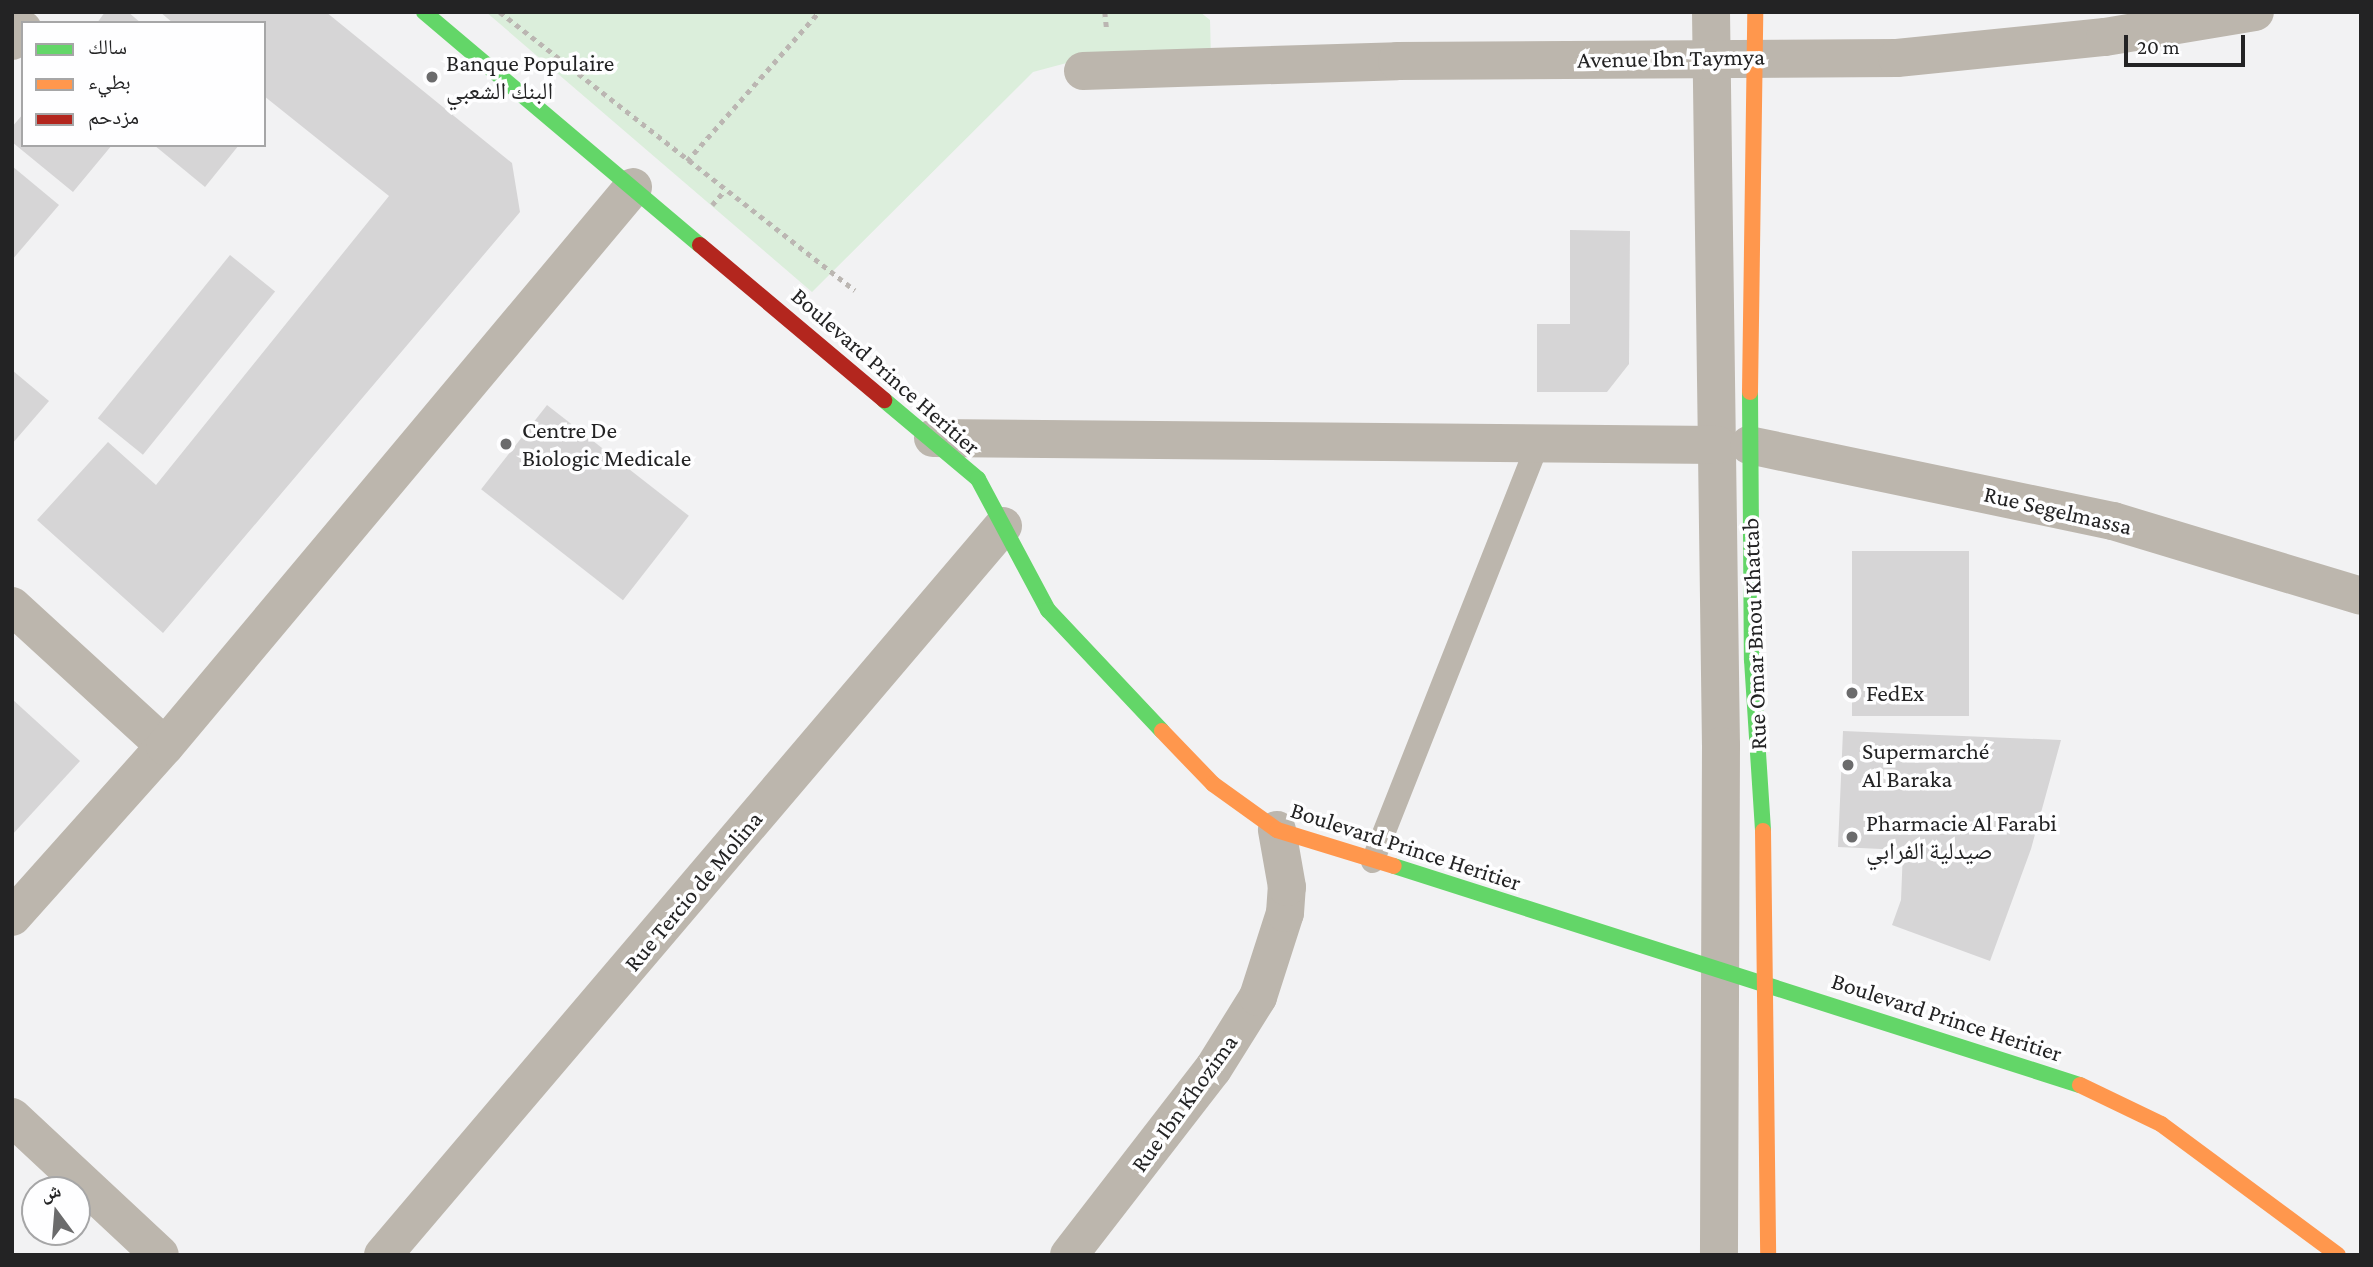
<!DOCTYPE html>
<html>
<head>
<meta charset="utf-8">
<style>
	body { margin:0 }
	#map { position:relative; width:2373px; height:1267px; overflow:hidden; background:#f2f2f3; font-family:"Crimson Pro","Noto Naskh Arabic",serif }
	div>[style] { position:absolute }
	.green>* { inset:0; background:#dbeedb }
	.building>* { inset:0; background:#d6d5d6; transform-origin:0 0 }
	.path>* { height:4.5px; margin-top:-2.25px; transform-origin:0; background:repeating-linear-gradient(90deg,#bbb6b2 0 5px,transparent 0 10px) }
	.lane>* { height:23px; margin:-11.5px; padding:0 11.5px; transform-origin:11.5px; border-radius:11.5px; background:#bcb6ad }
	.street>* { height:38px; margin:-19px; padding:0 19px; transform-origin:19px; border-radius:19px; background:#bcb6ad }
	.fast>* { height:16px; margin:-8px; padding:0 8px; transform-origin:8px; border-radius:8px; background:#63d668 }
	.slow>* { height:16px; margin:-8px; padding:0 8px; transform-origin:8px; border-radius:8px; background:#ff974d }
	.jam>* { height:16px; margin:-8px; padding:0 8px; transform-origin:8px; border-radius:8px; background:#b3261e }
	.dots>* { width:19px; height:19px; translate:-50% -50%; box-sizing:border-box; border:4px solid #fefeff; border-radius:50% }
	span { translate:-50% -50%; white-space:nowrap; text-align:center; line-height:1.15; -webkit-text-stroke:7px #fefeff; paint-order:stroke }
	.street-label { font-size:24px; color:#232324 }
	.poi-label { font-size:24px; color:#232324 }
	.left { translate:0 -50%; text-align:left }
	.frame { position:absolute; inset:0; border:14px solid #232324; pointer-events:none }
	.legend { position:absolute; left:21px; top:21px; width:245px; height:126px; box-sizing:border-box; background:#fefeff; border:2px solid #a6a6a7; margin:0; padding:9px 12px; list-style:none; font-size:21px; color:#232324 }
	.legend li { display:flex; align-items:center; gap:14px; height:35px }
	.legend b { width:35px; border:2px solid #a6a6a7 }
	.north { position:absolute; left:21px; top:1176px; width:70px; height:70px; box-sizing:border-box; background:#fefeff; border:2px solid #a6a6a7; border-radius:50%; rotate:344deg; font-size:19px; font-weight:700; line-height:28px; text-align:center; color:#232324 }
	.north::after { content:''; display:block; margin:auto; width:24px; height:32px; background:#6b6b6c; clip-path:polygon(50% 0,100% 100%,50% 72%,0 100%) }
	.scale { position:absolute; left:2124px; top:35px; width:121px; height:32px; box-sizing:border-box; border:4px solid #232324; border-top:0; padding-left:9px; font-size:21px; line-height:24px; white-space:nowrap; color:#232324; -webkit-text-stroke:5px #fefeff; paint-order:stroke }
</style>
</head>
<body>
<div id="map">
	<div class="green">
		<i style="clip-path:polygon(486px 12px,1200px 12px,1210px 20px,1211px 58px,1089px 57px,1033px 72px,812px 292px)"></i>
	</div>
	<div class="building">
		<i style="clip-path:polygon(105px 12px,128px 12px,141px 23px,97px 23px)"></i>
		<i style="clip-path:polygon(160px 12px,326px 12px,512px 163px,520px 212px,163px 633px,37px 520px,108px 442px,156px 485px,389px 196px,264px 96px,264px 23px,173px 23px)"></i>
		<i style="clip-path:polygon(23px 114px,23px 145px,112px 145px,73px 192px,12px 142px,12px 127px)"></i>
		<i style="clip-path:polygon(154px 145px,239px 145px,205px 187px)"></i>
		<i style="clip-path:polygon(12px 166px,59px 205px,12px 260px)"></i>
		<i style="clip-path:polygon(1570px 230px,1630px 231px,1629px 364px,1607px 392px,1537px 392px,1537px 324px,1570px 324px)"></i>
		<i style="left:230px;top:255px;width:58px;height:210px;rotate:39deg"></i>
		<i style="clip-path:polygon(12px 370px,49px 401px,12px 444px)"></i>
		<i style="left:547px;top:405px;width:180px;height:107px;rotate:38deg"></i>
		<i style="left:1969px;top:551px;width:165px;height:117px;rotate:90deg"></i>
		<i style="clip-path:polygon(12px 699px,80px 761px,12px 835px)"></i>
		<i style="clip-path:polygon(1843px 731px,2061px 740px,2031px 849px,1990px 961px,1892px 925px,1901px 900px,1903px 850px,1838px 847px)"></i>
	</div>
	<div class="path">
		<i style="left:500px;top:12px;width:451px;rotate:38.1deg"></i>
		<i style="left:1105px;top:12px;width:18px;rotate:84deg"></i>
		<i style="left:687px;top:161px;width:199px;rotate:-48.5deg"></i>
		<i style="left:712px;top:205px;width:20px;rotate:-49deg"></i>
	</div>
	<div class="lane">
		<i style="left:1372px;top:861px;width:452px;rotate:-68.4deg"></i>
	</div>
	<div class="street">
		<i style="left:1711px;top:12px;width:734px;rotate:89.22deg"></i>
		<i style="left:1721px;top:746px;width:509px;rotate:90.23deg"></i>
		<i style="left:12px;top:41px;width:16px;rotate:-47deg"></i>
		<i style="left:1083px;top:71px;width:314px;rotate:-1.8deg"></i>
		<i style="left:1397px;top:61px;width:500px;rotate:-0.34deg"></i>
		<i style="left:1897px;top:58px;width:209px;rotate:-5.8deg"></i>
		<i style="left:2105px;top:37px;width:152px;rotate:-9.5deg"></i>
		<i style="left:933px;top:438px;width:785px;rotate:0.51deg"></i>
		<i style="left:1749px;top:445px;width:372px;rotate:11.8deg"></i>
		<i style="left:2113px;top:521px;width:259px;rotate:16.8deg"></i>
		<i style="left:12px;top:606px;width:207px;rotate:42.5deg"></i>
		<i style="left:12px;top:917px;width:229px;rotate:-48.2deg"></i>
		<i style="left:165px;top:746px;width:729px;rotate:-50.06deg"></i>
		<i style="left:12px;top:1117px;width:202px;rotate:43deg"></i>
		<i style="left:383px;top:1255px;width:957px;rotate:-49.62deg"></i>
		<i style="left:1069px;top:1255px;width:235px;rotate:-52.3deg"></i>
		<i style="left:1213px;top:1069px;width:85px;rotate:-58deg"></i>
		<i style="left:1258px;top:997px;width:88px;rotate:-72.2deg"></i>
		<i style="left:1285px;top:913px;width:26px;rotate:-86deg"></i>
		<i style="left:1287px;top:887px;width:58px;rotate:-100deg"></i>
	</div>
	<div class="fast">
		<i style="left:424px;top:12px;width:361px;rotate:40.2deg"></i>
		<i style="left:1750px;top:392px;width:268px;rotate:89.6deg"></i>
		<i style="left:1752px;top:660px;width:171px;rotate:86.3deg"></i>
		<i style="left:884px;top:400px;width:123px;rotate:40deg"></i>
		<i style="left:978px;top:479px;width:149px;rotate:61.9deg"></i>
		<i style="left:1048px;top:610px;width:166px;rotate:46.7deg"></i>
		<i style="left:1394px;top:866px;width:720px;rotate:17.71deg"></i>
	</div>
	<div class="slow">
		<i style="left:1750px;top:392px;width:380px;rotate:-89.2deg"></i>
		<i style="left:1162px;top:731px;width:74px;rotate:46.1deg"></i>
		<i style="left:1213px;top:784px;width:79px;rotate:35.7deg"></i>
		<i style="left:1277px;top:830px;width:122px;rotate:17.1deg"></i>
		<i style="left:1763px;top:831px;width:424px;rotate:89.3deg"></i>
		<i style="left:2080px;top:1085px;width:90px;rotate:25.7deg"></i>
		<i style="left:2161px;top:1124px;width:220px;rotate:36.5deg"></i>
	</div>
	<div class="jam">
		<i style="left:700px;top:245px;width:241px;rotate:40.1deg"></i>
	</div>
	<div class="dots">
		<i style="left:432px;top:77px;background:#6b6b6c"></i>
		<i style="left:506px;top:444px;background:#6b6b6c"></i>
		<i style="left:1852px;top:693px;background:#6b6b6c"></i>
		<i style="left:1848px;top:765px;background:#6b6b6c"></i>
		<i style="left:1852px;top:837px;background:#6b6b6c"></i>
	</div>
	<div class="street-label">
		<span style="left:1671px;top:58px;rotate:-1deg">Avenue Ibn Taymya</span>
		<span style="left:886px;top:371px;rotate:41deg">Boulevard Prince Heritier</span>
		<span style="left:2058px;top:510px;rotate:13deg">Rue Segelmassa</span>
		<span style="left:1754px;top:634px;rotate:-92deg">Rue Omar Bnou Khattab</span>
		<span style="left:1406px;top:846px;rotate:18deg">Boulevard Prince Heritier</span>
		<span style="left:693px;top:891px;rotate:-50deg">Rue Tercio de Molina</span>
		<span style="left:1947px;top:1017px;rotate:18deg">Boulevard Prince Heritier</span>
		<span style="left:1184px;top:1103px;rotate:-54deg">Rue Ibn Khozima</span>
	</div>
	<div class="poi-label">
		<span class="left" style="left:446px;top:77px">Banque Populaire<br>البنك الشعبي</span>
		<span class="left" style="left:522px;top:444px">Centre De<br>Biologic Medicale</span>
		<span class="left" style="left:1866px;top:693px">FedEx</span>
		<span class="left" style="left:1862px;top:765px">Supermarché<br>Al Baraka</span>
		<span class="left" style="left:1866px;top:837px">Pharmacie Al Farabi<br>صيدلية الفرابي</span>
	</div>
	<div class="frame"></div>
	<ul class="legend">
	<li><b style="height:9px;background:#63d668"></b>سالك</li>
	<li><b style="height:9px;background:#ff974d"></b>بطيء</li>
	<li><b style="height:9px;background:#b3261e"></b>مزدحم</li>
	</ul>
	<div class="north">ش</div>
	<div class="scale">20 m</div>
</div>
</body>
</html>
